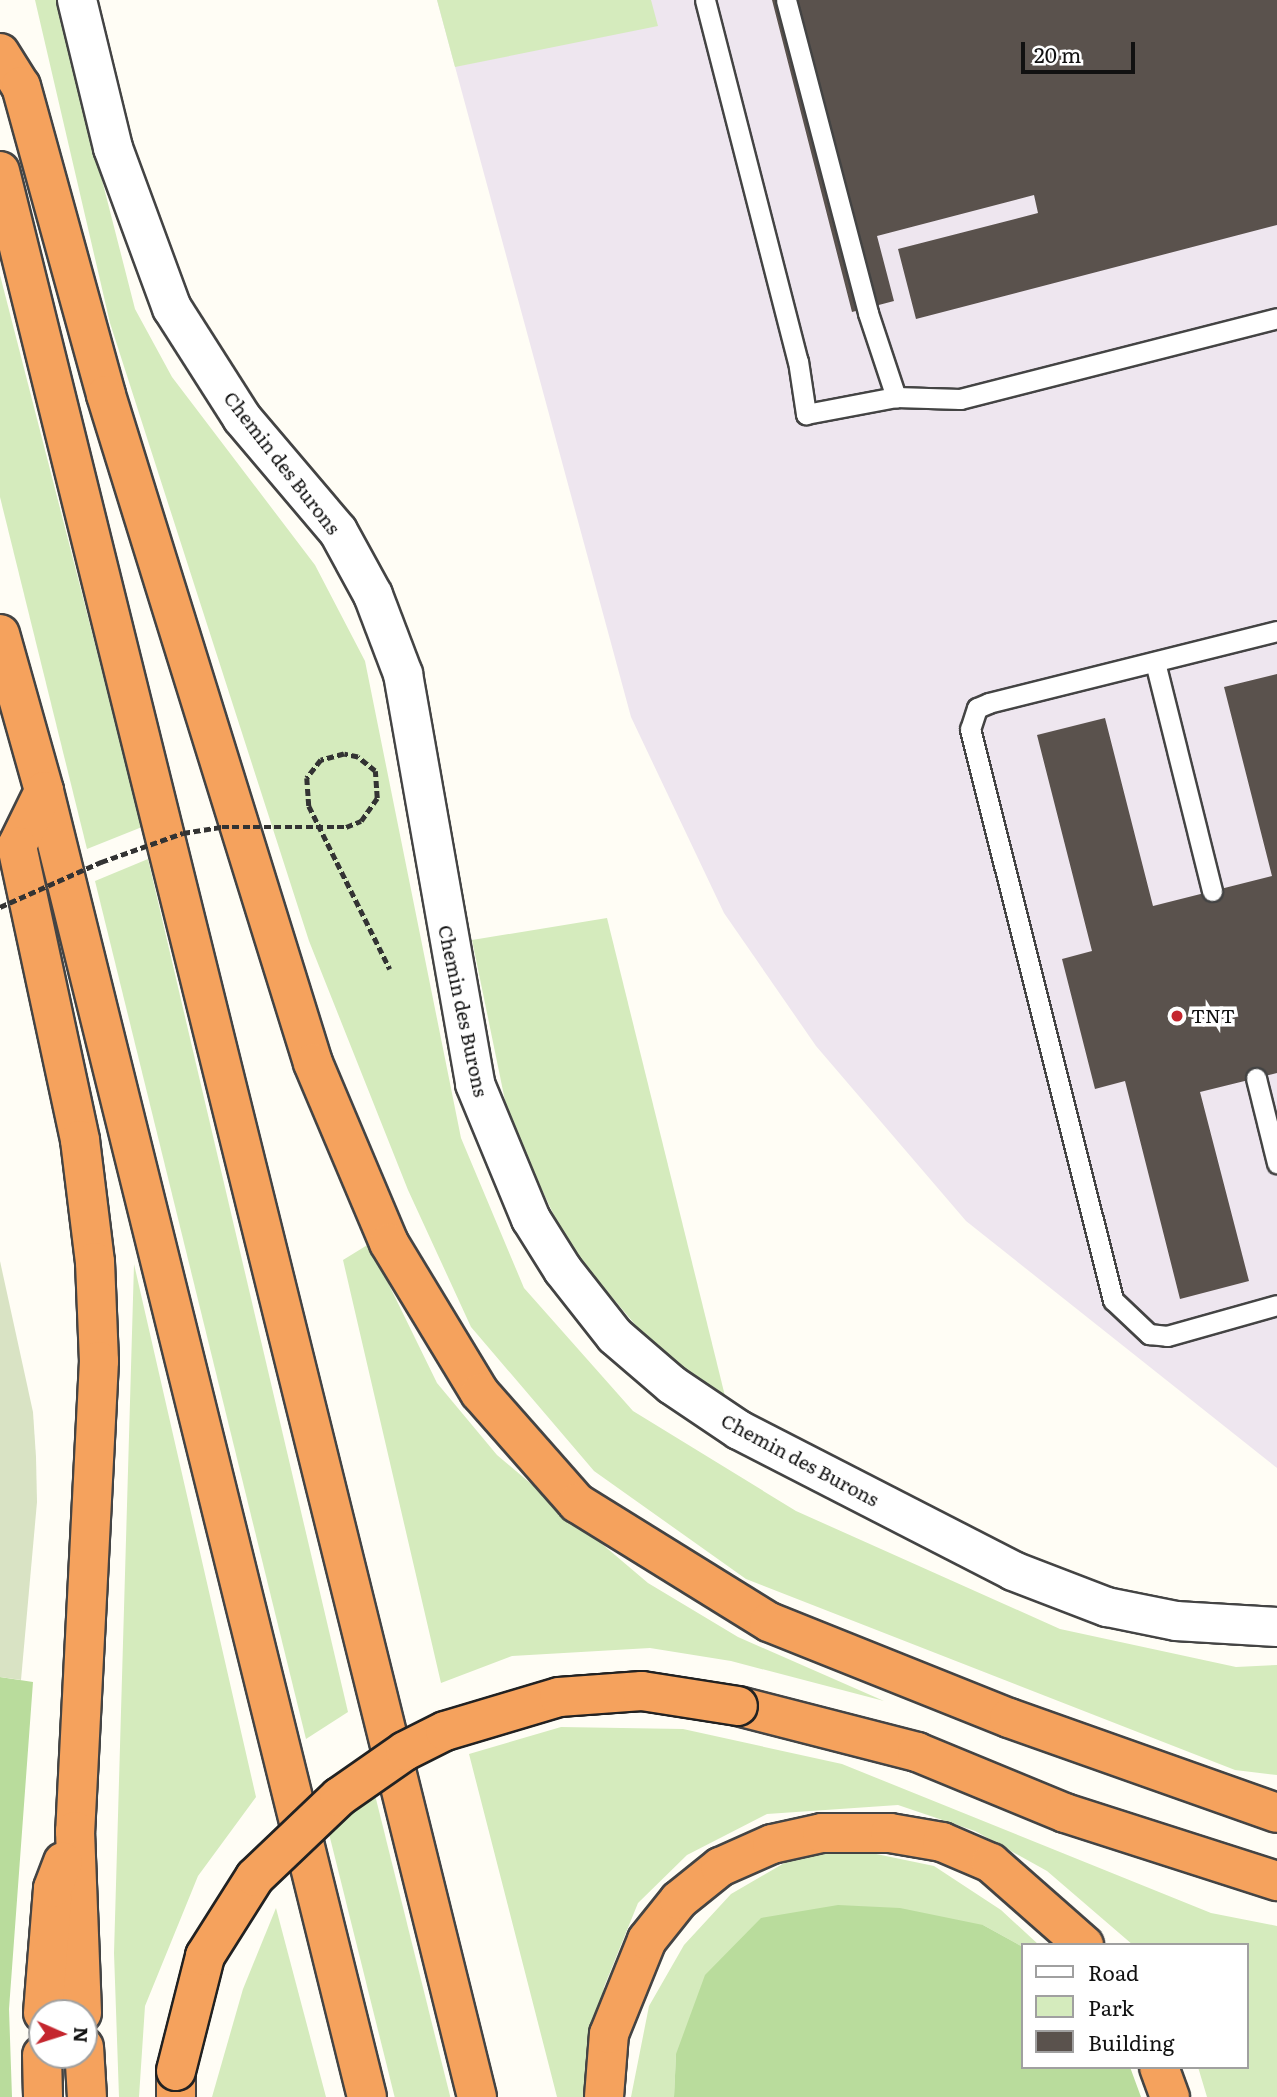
<!DOCTYPE html>
<html>
<head>
<meta charset="utf-8">
<style>
	body { margin:0 }
	#map { position:relative; width:1277px; height:2097px; overflow:hidden; background:#fffdf5; font-family:Literata,serif }
	div>[style] { position:absolute }
	.industrial>* { inset:0; background:#eee6ef }
	.green>* { inset:0; background:#d5ebbd; transform-origin:0 0 }
	.forest>* { inset:0; background:#b9dc9c }
	.cemetery>* { inset:0; background:#d9e3c4 }
	.building>* { inset:0; background:#5a524d }
	.path>* { height:4.5px; margin-top:-2.25px; transform-origin:0; background:repeating-linear-gradient(90deg,#333 0 7px,transparent 0 10.5px) }
	.roads { filter:drop-shadow(2px 0 #444) drop-shadow(-2px 0 #444) drop-shadow(0 2px #444) drop-shadow(0 -2px #444) }
	.lane>* { height:19px; margin:-9.5px; padding:0 9.5px; transform-origin:9.5px; border-radius:9.5px; background:#fff }
	.street>* { height:38px; margin:-19px; padding:0 19px; transform-origin:19px; border-radius:19px; background:#fff }
	.highway>* { height:38px; margin:-19px; padding:0 19px; transform-origin:19px; border-radius:19px; background:#f5a25d }
	.path-bridge>* { height:4.5px; margin-top:-2.25px; transform-origin:0; background:repeating-linear-gradient(90deg,#333 0 7px,transparent 0 10.5px) }
	.bridges { filter:drop-shadow(2px 0 #222) drop-shadow(-2px 0 #222) drop-shadow(0 2px #222) drop-shadow(0 -2px #222) }
	.highway-bridge>* { height:38px; margin:-19px; padding:0 19px; transform-origin:19px; border-radius:19px; background:#f5a25d }
	.dots>* { width:19px; height:19px; translate:-50% -50%; box-sizing:border-box; border:4px solid #fff; border-radius:50% }
	span { translate:-50% -50%; white-space:nowrap; text-align:center; line-height:1.15; -webkit-text-stroke:7px #fff; paint-order:stroke }
	.street-label { font-size:19px; color:#111 }
	.poi-label { font-size:19px; color:#111 }
	.left { translate:0 -50%; text-align:left }
	.legend { position:absolute; left:1021px; top:1943px; width:228px; height:126px; box-sizing:border-box; background:#fff; border:2px solid #a0a0a0; margin:0; padding:9px 12px; list-style:none; font-size:21px; color:#111 }
	.legend li { display:flex; align-items:center; gap:14px; height:35px }
	.legend b { width:35px; border:2px solid #a0a0a0 }
	.north { position:absolute; left:28px; top:1999px; width:70px; height:70px; box-sizing:border-box; background:#fff; border:2px solid #a0a0a0; border-radius:50%; rotate:93deg; font-size:19px; font-weight:700; line-height:28px; text-align:center; color:#111 }
	.north::after { content:''; display:block; margin:auto; width:24px; height:32px; background:#c4262e; clip-path:polygon(50% 0,100% 100%,50% 72%,0 100%) }
	.scale { position:absolute; left:1021px; top:42px; width:114px; height:32px; box-sizing:border-box; border:4px solid #111; border-top:0; padding-left:9px; font-size:21px; line-height:24px; white-space:nowrap; color:#111; -webkit-text-stroke:5px #fff; paint-order:stroke }
</style>
</head>
<body>
<div id="map">
	<div class="industrial">
		<i style="clip-path:polygon(437px 0,1277px 0,1277px 1468px,966px 1221px,816px 1046px,724px 913px,631px 717px)"></i>
	</div>
	<div class="green">
		<i style="clip-path:polygon(35px 0,56px 0,135px 309px,172px 377px,315px 565px,365px 661px,461px 1138px,524px 1288px,633px 1411px,796px 1511px,1060px 1629px,1236px 1667px,1277px 1665px,1277px 1775px,1235px 1770px,746px 1579px,594px 1471px,471px 1327px,408px 1190px,309px 941px,110px 323px)"></i>
		<i style="clip-path:polygon(437px 0,651px 0,658px 26px,455px 67px)"></i>
		<i style="clip-path:polygon(0 275px,142px 827px,87px 849px,0 497px)"></i>
		<i style="clip-path:polygon(148px 859px,348px 1712px,306px 1739px,95px 881px)"></i>
		<i style="clip-path:polygon(607px 918px,725px 1396px,654px 1347px,568px 1245px,509px 1120px,472px 940px)"></i>
		<i style="clip-path:polygon(369px 1244px,437px 1383px,497px 1455px,648px 1583px,738px 1637px,884px 1701px,731px 1661px,650px 1648px,512px 1656px,441px 1683px,343px 1260px)"></i>
		<i style="clip-path:polygon(134px 1264px,256px 1797px,198px 1876px,145px 2006px,139px 2097px,119px 2097px,114px 1953px)"></i>
		<i style="clip-path:polygon(561px 1727px,683px 1729px,842px 1764px,1211px 1913px,1277px 1926px,1277px 2097px,1207px 2097px,1198px 2067px,1247px 2067px,1247px 1945px,1133px 1945px,1047px 1871px,975px 1831px,898px 1805px,767px 1814px,687px 1855px,638px 1903px,604px 1987px,590px 2097px,557px 2097px,469px 1754px)"></i>
		<i style="left:375px;top:1795px;width:311px;height:54px;rotate:76deg"></i>
		<i style="clip-path:polygon(857px 1850px,934px 1866px,1001px 1910px,1039px 1945px,1023px 1947px,983px 1925px,676px 2054px,674px 2097px,631px 2097px,649px 2006px,684px 1945px,731px 1894px,793px 1858px)"></i>
		<i style="clip-path:polygon(276px 1908px,326px 2097px,212px 2097px,243px 1989px)"></i>
	</div>
	<div class="forest">
		<i style="clip-path:polygon(0 1677px,33px 1682px,9px 2009px,12px 2097px,0 2097px)"></i>
		<i style="clip-path:polygon(838px 1905px,900px 1908px,983px 1925px,1023px 1947px,1023px 2067px,1130px 2067px,1141px 2097px,674px 2097px,676px 2054px,705px 1975px,761px 1918px)"></i>
	</div>
	<div class="cemetery">
		<i style="clip-path:polygon(0 1261px,33px 1412px,36px 1457px,37px 1502px,21px 1680px,0 1677px)"></i>
	</div>
	<div class="building">
		<i style="clip-path:polygon(772px 0,1277px 0,1277px 225px,916px 319px,898px 249px,1038px 213px,1034px 195px,877px 236px,894px 301px,852px 312px)"></i>
		<i style="clip-path:polygon(1277px 674px,1277px 1073px,1200px 1092px,1249px 1281px,1180px 1299px,1125px 1081px,1095px 1089px,1062px 959px,1092px 951px,1037px 735px,1105px 718px,1153px 906px,1272px 876px,1224px 687px)"></i>
	</div>
	<div class="path">
		<i style="left:309px;top:806px;width:182px;rotate:63.6deg"></i>
	</div>
	<div class="roads">
		<div class="lane">
			<i style="left:705px;top:0;width:373px;rotate:75.6deg"></i>
			<i style="left:798px;top:361px;width:54px;rotate:81.4deg"></i>
			<i style="left:806px;top:414px;width:92px;rotate:-10.7deg"></i>
			<i style="left:896px;top:397px;width:64px;rotate:1.8deg"></i>
			<i style="left:960px;top:399px;width:327px;rotate:-14.3deg"></i>
			<i style="left:786px;top:0;width:324px;rotate:75.3deg"></i>
			<i style="left:868px;top:313px;width:89px;rotate:71.6deg"></i>
			<i style="left:1277px;top:631px;width:297px;rotate:166deg"></i>
			<i style="left:989px;top:703px;width:13px;rotate:157deg"></i>
			<i style="left:977px;top:708px;width:22px;rotate:108deg"></i>
			<i style="left:970px;top:729px;width:589px;rotate:75.94deg"></i>
			<i style="left:1113px;top:1300px;width:50px;rotate:43.4deg"></i>
			<i style="left:1149px;top:1334px;width:18px;rotate:6deg"></i>
			<i style="left:1167px;top:1336px;width:114px;rotate:-15.7deg"></i>
			<i style="left:1155px;top:662px;width:236px;rotate:76deg"></i>
			<i style="left:1256px;top:1078px;width:88px;rotate:76.1deg"></i>
		</div>
		<div class="street">
			<i style="left:77px;top:0;width:152px;rotate:76.3deg"></i>
			<i style="left:113px;top:148px;width:171px;rotate:69.8deg"></i>
			<i style="left:172px;top:308px;width:130px;rotate:57.5deg"></i>
			<i style="left:242px;top:418px;width:148px;rotate:49.7deg"></i>
			<i style="left:338px;top:531px;width:73px;rotate:61.3deg"></i>
			<i style="left:373px;top:595px;width:85px;rotate:69.2deg"></i>
			<i style="left:403px;top:674px;width:416px;rotate:80deg"></i>
			<i style="left:475px;top:1084px;width:146px;rotate:67.5deg"></i>
			<i style="left:531px;top:1219px;width:60px;rotate:57.9deg"></i>
			<i style="left:563px;top:1270px;width:84px;rotate:51.8deg"></i>
			<i style="left:615px;top:1336px;width:75px;rotate:40.7deg"></i>
			<i style="left:672px;top:1385px;width:81px;rotate:33.9deg"></i>
			<i style="left:739px;top:1430px;width:308px;rotate:27.2deg"></i>
			<i style="left:1013px;top:1571px;width:101px;rotate:21deg"></i>
			<i style="left:1107px;top:1607px;width:70px;rotate:11.5deg"></i>
			<i style="left:1176px;top:1621px;width:101px;rotate:3.4deg"></i>
		</div>
		<div class="highway">
			<i style="left:0;top:53px;width:39px;rotate:58deg"></i>
			<i style="left:21px;top:86px;width:320px;rotate:74.6deg"></i>
			<i style="left:106px;top:395px;width:699px;rotate:72.78deg"></i>
			<i style="left:313px;top:1063px;width:195px;rotate:67.1deg"></i>
			<i style="left:389px;top:1243px;width:175px;rotate:58.8deg"></i>
			<i style="left:480px;top:1393px;width:147px;rotate:48.6deg"></i>
			<i style="left:577px;top:1503px;width:226px;rotate:31.8deg"></i>
			<i style="left:769px;top:1622px;width:258px;rotate:21.8deg"></i>
			<i style="left:1009px;top:1718px;width:284px;rotate:19.5deg"></i>
			<i style="left:0;top:171px;width:1984px;rotate:76.09deg"></i>
			<i style="left:0;top:634px;width:163px;rotate:74.3deg"></i>
			<i style="left:44px;top:791px;width:1345px;rotate:76.11deg"></i>
			<i style="left:44px;top:791px;width:61px;rotate:116.1deg"></i>
			<i style="left:17px;top:846px;width:301px;rotate:77.9deg"></i>
			<i style="left:80px;top:1140px;width:123px;rotate:83deg"></i>
			<i style="left:95px;top:1262px;width:99px;rotate:87.7deg"></i>
			<i style="left:99px;top:1361px;width:471px;rotate:92.9deg"></i>
			<i style="left:75px;top:1831px;width:182px;rotate:87.8deg"></i>
			<i style="left:738px;top:1706px;width:185px;rotate:14.4deg"></i>
			<i style="left:917px;top:1752px;width:160px;rotate:22.4deg"></i>
			<i style="left:1065px;top:1813px;width:223px;rotate:17.8deg"></i>
			<i style="left:43px;top:2013px;width:125px;rotate:-85.4deg"></i>
			<i style="left:53px;top:1888px;width:28px;rotate:-69deg"></i>
			<i style="left:84px;top:2047px;width:50px;rotate:86.6deg"></i>
			<i style="left:42px;top:2055px;width:42px;rotate:88.6deg"></i>
			<i style="left:1159px;top:2067px;width:32px;rotate:70deg"></i>
			<i style="left:176px;top:2071px;width:26px;rotate:90deg"></i>
			<i style="left:604px;top:2097px;width:63px;rotate:-85.5deg"></i>
			<i style="left:609px;top:2034px;width:101px;rotate:-68deg"></i>
			<i style="left:647px;top:1940px;width:51px;rotate:-51.3deg"></i>
			<i style="left:679px;top:1900px;width:53px;rotate:-38.8deg"></i>
			<i style="left:720px;top:1867px;width:57px;rotate:-23.9deg"></i>
			<i style="left:772px;top:1844px;width:51px;rotate:-12.4deg"></i>
			<i style="left:822px;top:1833px;width:68px"></i>
			<i style="left:890px;top:1833px;width:53px;rotate:9.8deg"></i>
			<i style="left:942px;top:1842px;width:53px;rotate:23.2deg"></i>
			<i style="left:991px;top:1863px;width:124px;rotate:41.4deg"></i>
		</div>
	</div>
	<div class="path-bridge">
		<i style="left:0;top:907px;width:111px;rotate:-24deg"></i>
		<i style="left:101px;top:862px;width:87px;rotate:-19.5deg"></i>
		<i style="left:183px;top:833px;width:39px;rotate:-9deg"></i>
		<i style="left:222px;top:827px;width:124px"></i>
		<i style="left:346px;top:827px;width:16px;rotate:-22deg"></i>
		<i style="left:361px;top:821px;width:28px;rotate:-55deg"></i>
		<i style="left:377px;top:798px;width:27px;rotate:-94deg"></i>
		<i style="left:375px;top:771px;width:22px;rotate:-141deg"></i>
		<i style="left:358px;top:757px;width:14px;rotate:-168deg"></i>
		<i style="left:344px;top:754px;width:24px;rotate:165deg"></i>
		<i style="left:321px;top:760px;width:23px;rotate:128deg"></i>
		<i style="left:307px;top:778px;width:28px;rotate:86deg"></i>
	</div>
	<div class="bridges">
		<div class="highway-bridge">
			<i style="left:176px;top:2071px;width:119px;rotate:-75.8deg"></i>
			<i style="left:205px;top:1956px;width:93px;rotate:-57.7deg"></i>
			<i style="left:255px;top:1877px;width:116px;rotate:-43.6deg"></i>
			<i style="left:339px;top:1797px;width:80px;rotate:-34.9deg"></i>
			<i style="left:405px;top:1751px;width:45px;rotate:-26.6deg"></i>
			<i style="left:445px;top:1731px;width:119px;rotate:-16.6deg"></i>
			<i style="left:559px;top:1697px;width:83px;rotate:-4.1deg"></i>
			<i style="left:642px;top:1691px;width:97px;rotate:8.9deg"></i>
		</div>
	</div>
	<div class="dots">
		<i style="left:1177px;top:1016px;background:#c4262e"></i>
	</div>
	<div class="street-label">
		<span style="left:282px;top:463px;rotate:52deg">Chemin des Burons</span>
		<span style="left:463px;top:1011px;rotate:78deg">Chemin des Burons</span>
		<span style="left:800px;top:1460px;rotate:28deg">Chemin des Burons</span>
	</div>
	<div class="poi-label">
		<span class="left" style="left:1191px;top:1016px">TNT</span>
	</div>
	<ul class="legend">
	<li><b style="height:9px;background:#fff"></b>Road</li>
	<li><b style="height:19px;background:#d5ebbd"></b>Park</li>
	<li><b style="height:19px;background:#5a524d"></b>Building</li>
	</ul>
	<div class="north">N</div>
	<div class="scale">20 m</div>
</div>
</body>
</html>
